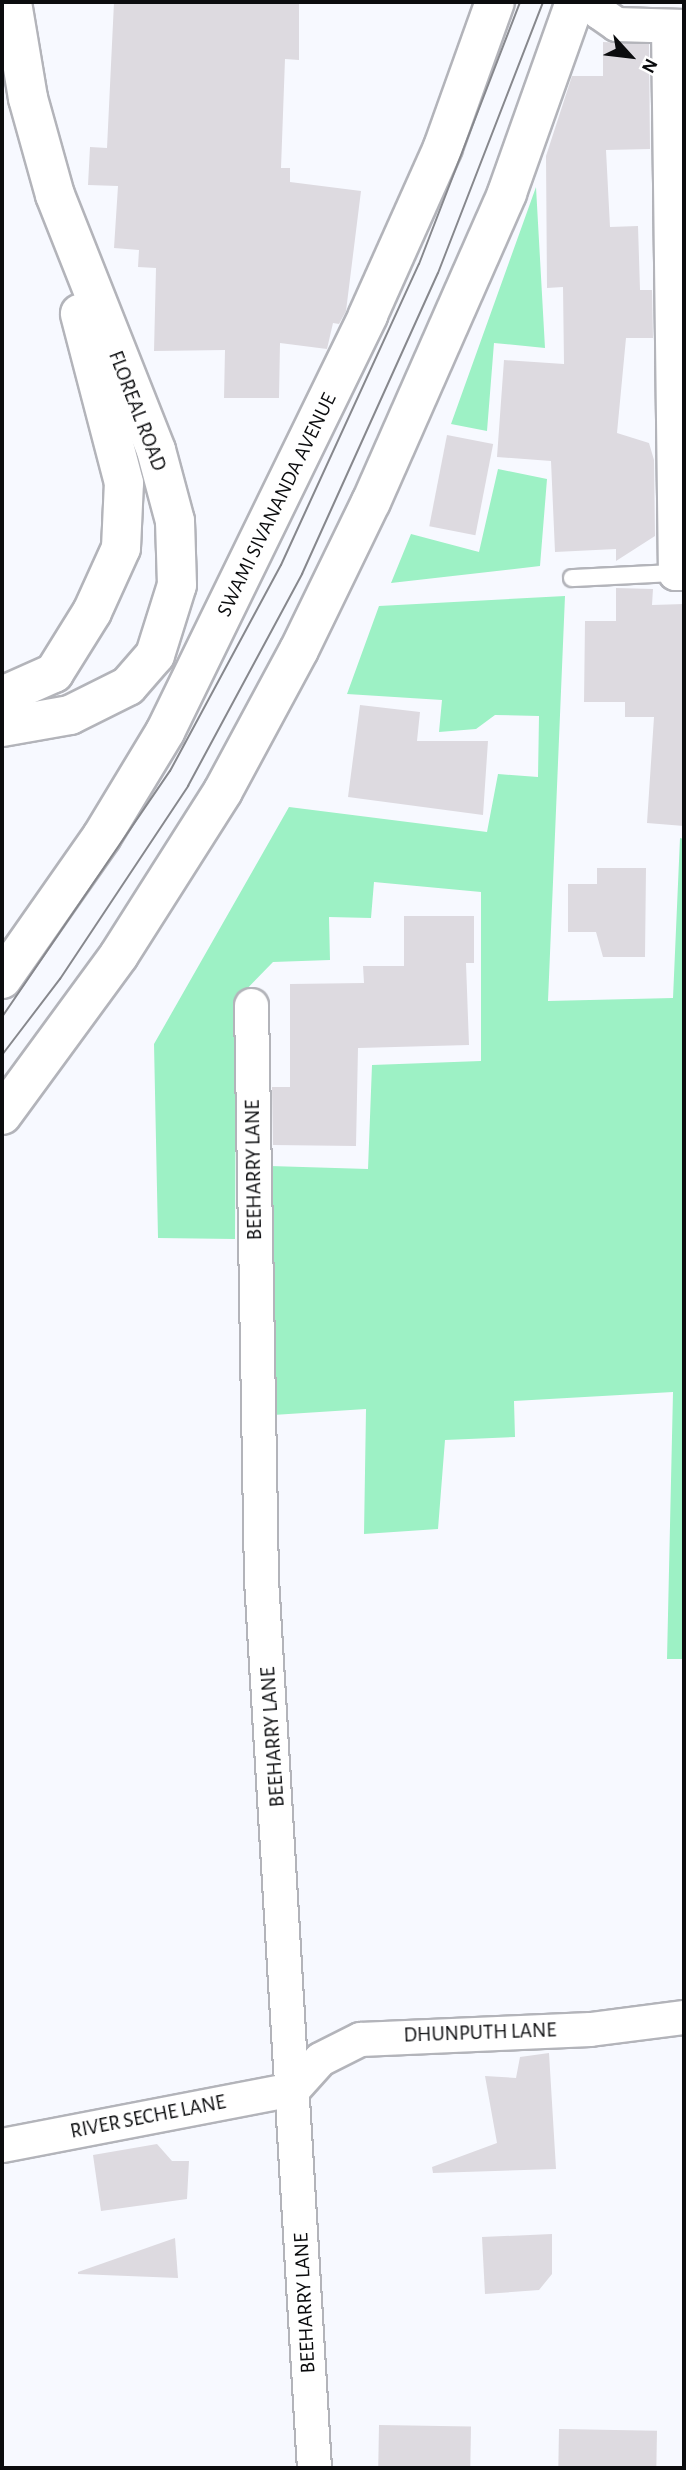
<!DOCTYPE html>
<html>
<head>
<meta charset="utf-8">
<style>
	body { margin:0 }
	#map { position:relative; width:686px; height:2470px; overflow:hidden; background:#f7f9ff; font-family:"Alegreya Sans",sans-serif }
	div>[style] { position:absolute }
	.green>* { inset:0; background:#9df1c5 }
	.building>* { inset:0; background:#dddae0; transform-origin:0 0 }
	.roads { filter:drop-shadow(2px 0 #b3b4ba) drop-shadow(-2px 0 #b3b4ba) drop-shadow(0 2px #b3b4ba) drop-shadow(0 -2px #b3b4ba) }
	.service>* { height:16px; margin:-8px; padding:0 8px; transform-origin:8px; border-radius:8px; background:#fff }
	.minor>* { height:33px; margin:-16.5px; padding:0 16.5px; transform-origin:16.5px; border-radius:16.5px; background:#fff }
	.tertiary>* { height:38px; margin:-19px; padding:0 19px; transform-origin:19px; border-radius:19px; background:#fff }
	.secondary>* { height:38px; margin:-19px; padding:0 19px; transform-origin:19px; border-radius:19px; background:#fff }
	.tram>* { height:2px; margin:-1px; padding:0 1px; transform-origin:1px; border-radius:1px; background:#87888d }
	span { translate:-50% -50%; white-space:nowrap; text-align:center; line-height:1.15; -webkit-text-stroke:7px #fff; paint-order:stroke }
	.street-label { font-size:21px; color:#0b0c0e }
	.frame { position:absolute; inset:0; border:4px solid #0b0c0e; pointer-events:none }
	.north { position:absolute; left:595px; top:21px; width:70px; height:70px; -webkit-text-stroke:5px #fff; paint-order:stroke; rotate:117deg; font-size:19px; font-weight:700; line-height:28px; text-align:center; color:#0b0c0e }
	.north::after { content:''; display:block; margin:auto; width:24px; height:32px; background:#0b0c0e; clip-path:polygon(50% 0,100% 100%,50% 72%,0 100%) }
</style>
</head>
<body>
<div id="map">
	<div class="green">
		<i style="clip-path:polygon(536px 187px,545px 348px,494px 343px,487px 431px,451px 424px)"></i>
		<i style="clip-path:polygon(498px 469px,547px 479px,540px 566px,391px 583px,411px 534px,479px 552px)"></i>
		<i style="clip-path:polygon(565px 596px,548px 1001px,673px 998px,680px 838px,684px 839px,684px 1659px,667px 1659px,673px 1392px,514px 1401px,515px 1437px,445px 1440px,438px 1529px,364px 1534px,366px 1409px,273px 1415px,270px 1166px,368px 1169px,372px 1065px,481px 1061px,481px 892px,374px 882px,371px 918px,329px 917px,330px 960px,273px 962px,236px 1000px,235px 1239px,158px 1238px,154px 1044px,289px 807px,487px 832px,498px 774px,538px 777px,539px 716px,495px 715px,476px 729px,439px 732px,442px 700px,347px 694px,379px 606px)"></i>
	</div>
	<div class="building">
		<i style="clip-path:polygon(114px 2px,299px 2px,299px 60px,285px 59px,281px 168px,290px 168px,290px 182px,361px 191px,346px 311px,339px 324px,333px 323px,327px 349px,280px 343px,279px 398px,224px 398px,225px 350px,154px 351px,156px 268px,138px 267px,139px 250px,114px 248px,118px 186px,88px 185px,90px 147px,107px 148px)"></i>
		<i style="clip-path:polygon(603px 42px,649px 44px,650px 149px,606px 150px,610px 227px,638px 226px,640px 290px,652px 290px,653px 338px,626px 338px,617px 433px,649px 443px,654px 460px,655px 536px,616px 561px,616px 549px,555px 552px,551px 461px,497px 457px,504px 360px,564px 364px,563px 287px,547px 288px,546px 156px,572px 76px,603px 76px)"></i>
		<i style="left:447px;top:435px;width:47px;height:93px;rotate:11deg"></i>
		<i style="clip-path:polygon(616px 588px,653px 589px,652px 605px,684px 604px,684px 826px,647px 823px,654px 717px,625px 717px,625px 702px,584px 702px,585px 621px,616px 621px)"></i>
		<i style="clip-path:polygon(360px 705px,420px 712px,417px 741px,488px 741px,483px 815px,348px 797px)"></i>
		<i style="clip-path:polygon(597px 868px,646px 868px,645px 957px,603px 957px,596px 932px,568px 932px,568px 884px,597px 884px)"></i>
		<i style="clip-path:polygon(404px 916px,474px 916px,474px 963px,466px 963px,469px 1045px,358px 1048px,356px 1146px,273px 1145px,272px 1087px,290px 1087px,290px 984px,364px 983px,363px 966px,404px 966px)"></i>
		<i style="clip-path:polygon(549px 2053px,556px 2169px,433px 2173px,432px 2167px,497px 2143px,485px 2076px,516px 2078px,520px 2057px)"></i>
		<i style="clip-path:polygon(157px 2144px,172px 2161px,189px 2161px,187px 2199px,101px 2211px,93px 2155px)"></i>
		<i style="clip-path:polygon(552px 2234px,552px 2274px,539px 2290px,485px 2294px,482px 2237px)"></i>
		<i style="clip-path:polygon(175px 2238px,178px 2278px,78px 2274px,78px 2272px)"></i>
		<i style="left:379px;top:2425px;width:92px;height:43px;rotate:1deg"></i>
		<i style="left:559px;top:2429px;width:98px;height:39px;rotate:1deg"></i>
	</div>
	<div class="roads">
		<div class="service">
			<i style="left:572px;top:578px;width:103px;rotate:-2.8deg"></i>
		</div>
		<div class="minor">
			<i style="left:599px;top:2px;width:10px;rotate:90deg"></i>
			<i style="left:599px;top:12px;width:21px;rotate:35deg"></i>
			<i style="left:616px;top:24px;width:68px;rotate:1.7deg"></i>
			<i style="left:668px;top:26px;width:547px;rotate:89.27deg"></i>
			<i style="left:675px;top:573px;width:9px"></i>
			<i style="left:251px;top:1005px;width:574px;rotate:89deg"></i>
			<i style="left:261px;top:1579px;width:891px;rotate:86.59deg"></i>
			<i style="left:2px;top:2145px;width:296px;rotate:-10.9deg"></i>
			<i style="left:293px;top:2089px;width:40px;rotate:-48deg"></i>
			<i style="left:320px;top:2059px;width:45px;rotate:-26.6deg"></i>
			<i style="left:360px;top:2039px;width:230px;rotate:-2.5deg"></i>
			<i style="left:590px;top:2029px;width:95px;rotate:-7.3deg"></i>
		</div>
		<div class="tertiary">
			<i style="left:2px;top:979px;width:174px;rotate:-55deg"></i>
			<i style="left:102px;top:836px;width:122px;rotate:-58.8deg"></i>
			<i style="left:165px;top:732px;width:464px;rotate:-64deg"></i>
			<i style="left:368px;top:315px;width:184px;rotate:-65.9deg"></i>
			<i style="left:443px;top:147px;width:154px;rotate:-70.3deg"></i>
			<i style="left:2px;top:1115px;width:198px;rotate:-53.8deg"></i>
			<i style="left:119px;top:955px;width:194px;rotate:-57.6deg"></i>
			<i style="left:223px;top:791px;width:160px;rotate:-61.7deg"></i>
			<i style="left:299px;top:650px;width:165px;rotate:-64.1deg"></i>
			<i style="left:371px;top:502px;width:338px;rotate:-66.2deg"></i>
			<i style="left:507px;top:193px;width:203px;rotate:-70.4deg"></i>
		</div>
		<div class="secondary">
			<i style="left:2px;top:696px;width:57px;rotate:-23.9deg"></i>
			<i style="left:54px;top:673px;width:72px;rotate:-58.1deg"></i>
			<i style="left:92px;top:612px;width:70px;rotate:-65.6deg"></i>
			<i style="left:121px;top:548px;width:65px;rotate:-87.4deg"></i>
			<i style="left:124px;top:483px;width:175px;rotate:-104.6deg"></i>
			<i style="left:2px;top:727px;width:69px;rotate:-10deg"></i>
			<i style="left:70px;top:715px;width:65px;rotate:-26.6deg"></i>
			<i style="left:128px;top:686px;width:41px;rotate:-48.9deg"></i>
			<i style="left:155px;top:655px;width:73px;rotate:-72.6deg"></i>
			<i style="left:177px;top:585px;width:64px;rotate:-91.8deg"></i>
			<i style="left:175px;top:521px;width:73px;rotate:-105deg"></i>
			<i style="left:156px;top:450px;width:274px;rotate:-111.6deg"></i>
			<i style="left:55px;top:195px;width:101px;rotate:-105.6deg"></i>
			<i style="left:28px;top:98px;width:97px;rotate:-99.5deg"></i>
		</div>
	</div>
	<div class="tram">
		<i style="left:2px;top:1017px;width:298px;rotate:-55.7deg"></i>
		<i style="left:170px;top:771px;width:234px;rotate:-61.7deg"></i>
		<i style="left:281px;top:565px;width:331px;rotate:-65.4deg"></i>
		<i style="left:419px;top:264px;width:281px;rotate:-68.9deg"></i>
		<i style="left:2px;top:1055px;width:96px;rotate:-52.7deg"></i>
		<i style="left:60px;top:979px;width:232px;rotate:-56.4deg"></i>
		<i style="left:188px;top:786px;width:241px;rotate:-61.7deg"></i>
		<i style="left:302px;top:574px;width:330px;rotate:-65.7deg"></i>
		<i style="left:438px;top:273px;width:291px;rotate:-68.8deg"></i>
	</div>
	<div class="street-label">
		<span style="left:137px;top:411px;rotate:69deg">FLOREAL ROAD</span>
		<span style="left:277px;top:505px;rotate:-64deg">SWAMI SIVANANDA AVENUE</span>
		<span style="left:254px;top:1170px;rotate:-91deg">BEEHARRY LANE</span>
		<span style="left:273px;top:1737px;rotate:-94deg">BEEHARRY LANE</span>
		<span style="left:480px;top:2033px;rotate:-2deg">DHUNPUTH LANE</span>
		<span style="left:148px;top:2117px;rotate:-11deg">RIVER SECHE LANE</span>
		<span style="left:305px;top:2303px;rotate:-93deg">BEEHARRY LANE</span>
	</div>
	<div class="frame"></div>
	<div class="north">N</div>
</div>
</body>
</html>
